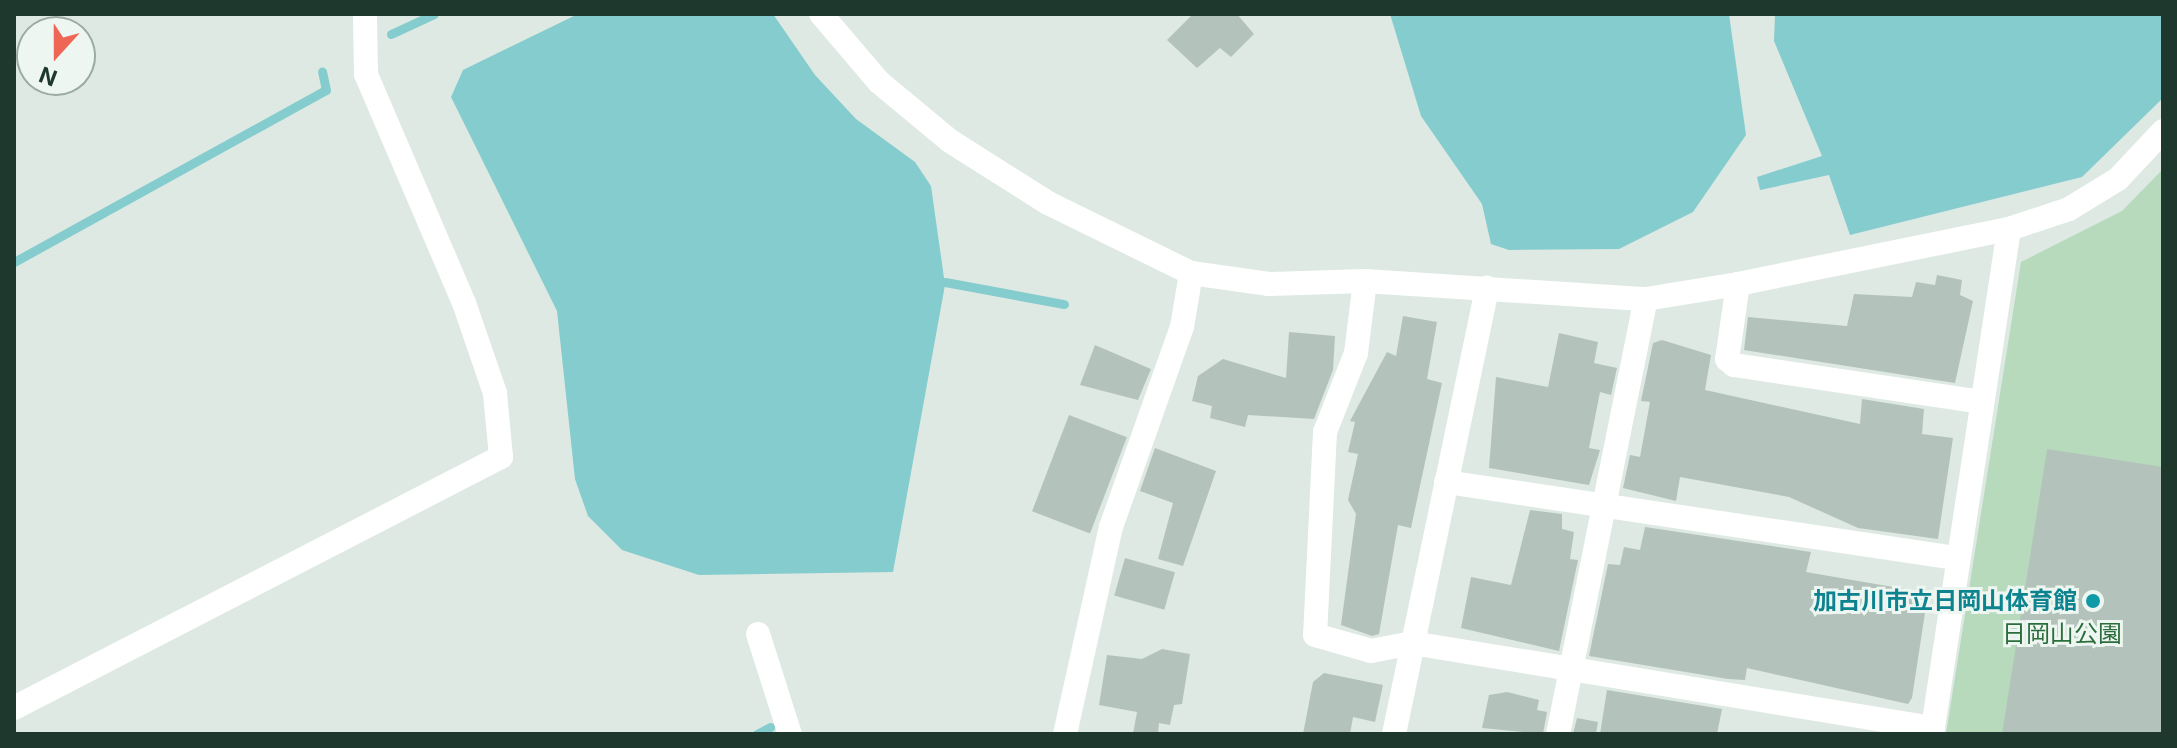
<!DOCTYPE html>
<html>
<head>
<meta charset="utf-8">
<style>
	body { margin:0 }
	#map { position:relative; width:2177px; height:748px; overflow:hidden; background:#dde9e2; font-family:Inter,"Noto Sans JP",sans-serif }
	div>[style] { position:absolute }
	.green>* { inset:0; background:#b6dabb }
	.water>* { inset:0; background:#85ccce }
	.stream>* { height:9px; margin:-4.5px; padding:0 4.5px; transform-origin:4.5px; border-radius:4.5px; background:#85ccce }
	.building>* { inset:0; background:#b3c3bb; transform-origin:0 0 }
	.minor>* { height:24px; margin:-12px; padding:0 12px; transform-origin:12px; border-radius:12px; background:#fff }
	.dots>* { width:22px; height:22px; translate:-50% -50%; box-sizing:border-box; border:4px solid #edf6f0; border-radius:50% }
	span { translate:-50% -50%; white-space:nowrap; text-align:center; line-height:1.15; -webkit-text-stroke:6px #edf6f0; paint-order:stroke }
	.culture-label { font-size:24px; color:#0d838f; font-weight:700 }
	.right { translate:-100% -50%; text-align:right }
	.park-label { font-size:24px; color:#2b6d3c }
	.frame { position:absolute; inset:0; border:16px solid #1f382e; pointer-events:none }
	.north { position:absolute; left:16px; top:16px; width:80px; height:80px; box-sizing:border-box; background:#edf6f0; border:2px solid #9baaa2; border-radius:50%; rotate:201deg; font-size:22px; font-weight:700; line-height:32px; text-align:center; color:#1f382e }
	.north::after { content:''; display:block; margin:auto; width:28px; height:36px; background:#ee6756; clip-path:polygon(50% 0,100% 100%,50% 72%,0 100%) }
</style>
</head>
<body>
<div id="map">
	<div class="green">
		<i style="clip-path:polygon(2163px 169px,2163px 734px,1946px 734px,2021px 262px,2122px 211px)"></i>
	</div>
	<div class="water">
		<i style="clip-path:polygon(578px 14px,773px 14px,815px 75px,856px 119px,915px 162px,931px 186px,945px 285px,893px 572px,699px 575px,622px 550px,588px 516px,575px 479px,557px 311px,451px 97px,463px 70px)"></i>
		<i style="clip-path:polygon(1390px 14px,1729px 14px,1746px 135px,1693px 212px,1619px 249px,1509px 250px,1491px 244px,1482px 204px,1421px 116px)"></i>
		<i style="clip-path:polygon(1775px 14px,2163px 14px,2163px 98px,2082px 177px,1850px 235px,1829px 175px,1760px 190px,1757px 177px,1822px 156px,1774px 41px)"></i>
	</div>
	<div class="stream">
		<i style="left:391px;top:34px;width:47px;rotate:-24.9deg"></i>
		<i style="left:14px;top:262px;width:356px;rotate:-28.9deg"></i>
		<i style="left:326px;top:90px;width:19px;rotate:-102deg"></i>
		<i style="left:945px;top:282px;width:121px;rotate:10.5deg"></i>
		<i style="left:757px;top:734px;width:15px;rotate:-28deg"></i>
	</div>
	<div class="building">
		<i style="clip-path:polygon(1193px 14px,1237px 14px,1254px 34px,1231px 57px,1220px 48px,1197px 68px,1167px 40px)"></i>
		<i style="clip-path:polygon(1937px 275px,1962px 280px,1960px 295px,1973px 301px,1955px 383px,1744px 350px,1748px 317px,1847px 326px,1854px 294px,1912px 297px,1916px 282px,1935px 285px)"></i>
		<i style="clip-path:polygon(1403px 316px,1437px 322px,1427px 379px,1442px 383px,1411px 528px,1398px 525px,1379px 634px,1372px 636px,1341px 625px,1356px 514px,1348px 500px,1358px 454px,1348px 452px,1355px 422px,1350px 421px,1387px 352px,1396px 356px)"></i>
		<i style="clip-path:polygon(1289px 332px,1335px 336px,1333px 370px,1314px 419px,1248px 415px,1245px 427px,1210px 418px,1212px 406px,1192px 401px,1198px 376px,1223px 359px,1286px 378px)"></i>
		<i style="clip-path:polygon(1559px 333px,1598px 342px,1594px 363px,1617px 368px,1611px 395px,1600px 392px,1589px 448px,1600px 450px,1589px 485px,1489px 468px,1496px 377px,1548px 387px)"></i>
		<i style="clip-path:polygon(1662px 340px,1711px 355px,1705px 390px,1860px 424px,1862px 399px,1924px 409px,1922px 434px,1953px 438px,1938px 539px,1858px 528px,1789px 497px,1680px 477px,1676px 501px,1623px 488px,1630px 455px,1640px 457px,1650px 402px,1641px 401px,1653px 343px)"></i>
		<i style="clip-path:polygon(1095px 345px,1151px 369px,1138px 400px,1080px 385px)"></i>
		<i style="left:1069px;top:415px;width:62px;height:103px;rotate:21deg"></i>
		<i style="clip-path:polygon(1155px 448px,1216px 471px,1183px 566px,1158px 559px,1173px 503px,1140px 491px)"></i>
		<i style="clip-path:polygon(2047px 449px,2163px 467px,2163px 734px,2002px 734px)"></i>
		<i style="clip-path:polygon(1530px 510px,1562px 514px,1562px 529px,1574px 532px,1570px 559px,1578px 560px,1559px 651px,1461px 628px,1471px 577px,1511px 585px)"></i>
		<i style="clip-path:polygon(1645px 527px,1811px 552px,1806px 572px,1928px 593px,1912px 698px,1908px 704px,1747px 668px,1745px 680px,1728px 679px,1589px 656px,1608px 564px,1620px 565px,1624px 547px,1640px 550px)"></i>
		<i style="left:1125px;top:558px;width:52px;height:39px;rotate:16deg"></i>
		<i style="clip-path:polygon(1162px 649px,1190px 654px,1182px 704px,1174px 705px,1170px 725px,1159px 723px,1158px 734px,1133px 734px,1137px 712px,1099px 705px,1107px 655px,1142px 659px)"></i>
		<i style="clip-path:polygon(1324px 673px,1383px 685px,1375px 722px,1353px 717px,1350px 734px,1303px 734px,1313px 682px)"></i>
		<i style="clip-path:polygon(1607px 690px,1722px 709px,1717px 734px,1600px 734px)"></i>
		<i style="clip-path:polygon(1507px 692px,1539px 700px,1537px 710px,1547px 712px,1543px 734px,1482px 728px,1489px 695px)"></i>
		<i style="clip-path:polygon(1577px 718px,1598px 722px,1596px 734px,1573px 734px)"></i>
	</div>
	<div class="minor">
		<i style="left:821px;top:14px;width:89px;rotate:49.5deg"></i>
		<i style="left:879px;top:82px;width:92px;rotate:39.7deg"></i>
		<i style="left:950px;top:141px;width:116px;rotate:32.3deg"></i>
		<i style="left:1048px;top:203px;width:159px;rotate:26.1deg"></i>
		<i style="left:1191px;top:273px;width:79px;rotate:8deg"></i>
		<i style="left:1269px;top:284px;width:96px;rotate:-1.8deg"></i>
		<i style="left:1365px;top:281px;width:282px;rotate:3.7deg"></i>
		<i style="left:1646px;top:299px;width:93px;rotate:-9.3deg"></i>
		<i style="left:1738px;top:284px;width:277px;rotate:-11.5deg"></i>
		<i style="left:2009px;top:229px;width:63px;rotate:-18.4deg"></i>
		<i style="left:2069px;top:209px;width:57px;rotate:-31.5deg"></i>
		<i style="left:2118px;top:179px;width:66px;rotate:-46.8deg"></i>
		<i style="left:1365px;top:281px;width:73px;rotate:97.1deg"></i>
		<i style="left:1356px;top:353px;width:85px;rotate:111.4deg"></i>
		<i style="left:1325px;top:432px;width:203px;rotate:92.8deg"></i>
		<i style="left:1315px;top:635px;width:58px;rotate:15.9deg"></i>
		<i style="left:1371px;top:651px;width:42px;rotate:-11deg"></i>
		<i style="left:1412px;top:643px;width:528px;rotate:9.27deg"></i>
		<i style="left:1738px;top:284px;width:76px;rotate:98.3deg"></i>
		<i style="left:1727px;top:359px;width:9px;rotate:41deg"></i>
		<i style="left:1734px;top:365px;width:250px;rotate:8.5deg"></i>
		<i style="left:1446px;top:482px;width:516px;rotate:8.48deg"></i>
		<i style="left:758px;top:634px;width:105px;rotate:72.3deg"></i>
		<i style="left:14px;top:708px;width:548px;rotate:-27.27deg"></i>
		<i style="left:501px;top:457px;width:64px;rotate:-95.4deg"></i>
		<i style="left:495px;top:393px;width:95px;rotate:-109deg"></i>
		<i style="left:464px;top:303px;width:249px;rotate:-113.2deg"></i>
		<i style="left:366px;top:74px;width:60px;rotate:-91deg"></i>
		<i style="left:1065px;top:734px;width:212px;rotate:-77.5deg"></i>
		<i style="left:1111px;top:527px;width:212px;rotate:-70.5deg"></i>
		<i style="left:1182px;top:327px;width:55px;rotate:-80.5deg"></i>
		<i style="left:1394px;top:734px;width:456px;rotate:-78.2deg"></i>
		<i style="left:1558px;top:734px;width:444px;rotate:-78.6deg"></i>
		<i style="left:1932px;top:734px;width:511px;rotate:-81.33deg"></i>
	</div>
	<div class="dots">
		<i style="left:2093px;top:601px;background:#0f9aa8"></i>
	</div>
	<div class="culture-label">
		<span class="right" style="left:2077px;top:601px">加古川市立日岡山体育館</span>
	</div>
	<div class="park-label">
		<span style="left:2062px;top:634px">日岡山公園</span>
	</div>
	<div class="frame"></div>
	<div class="north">N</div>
</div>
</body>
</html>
